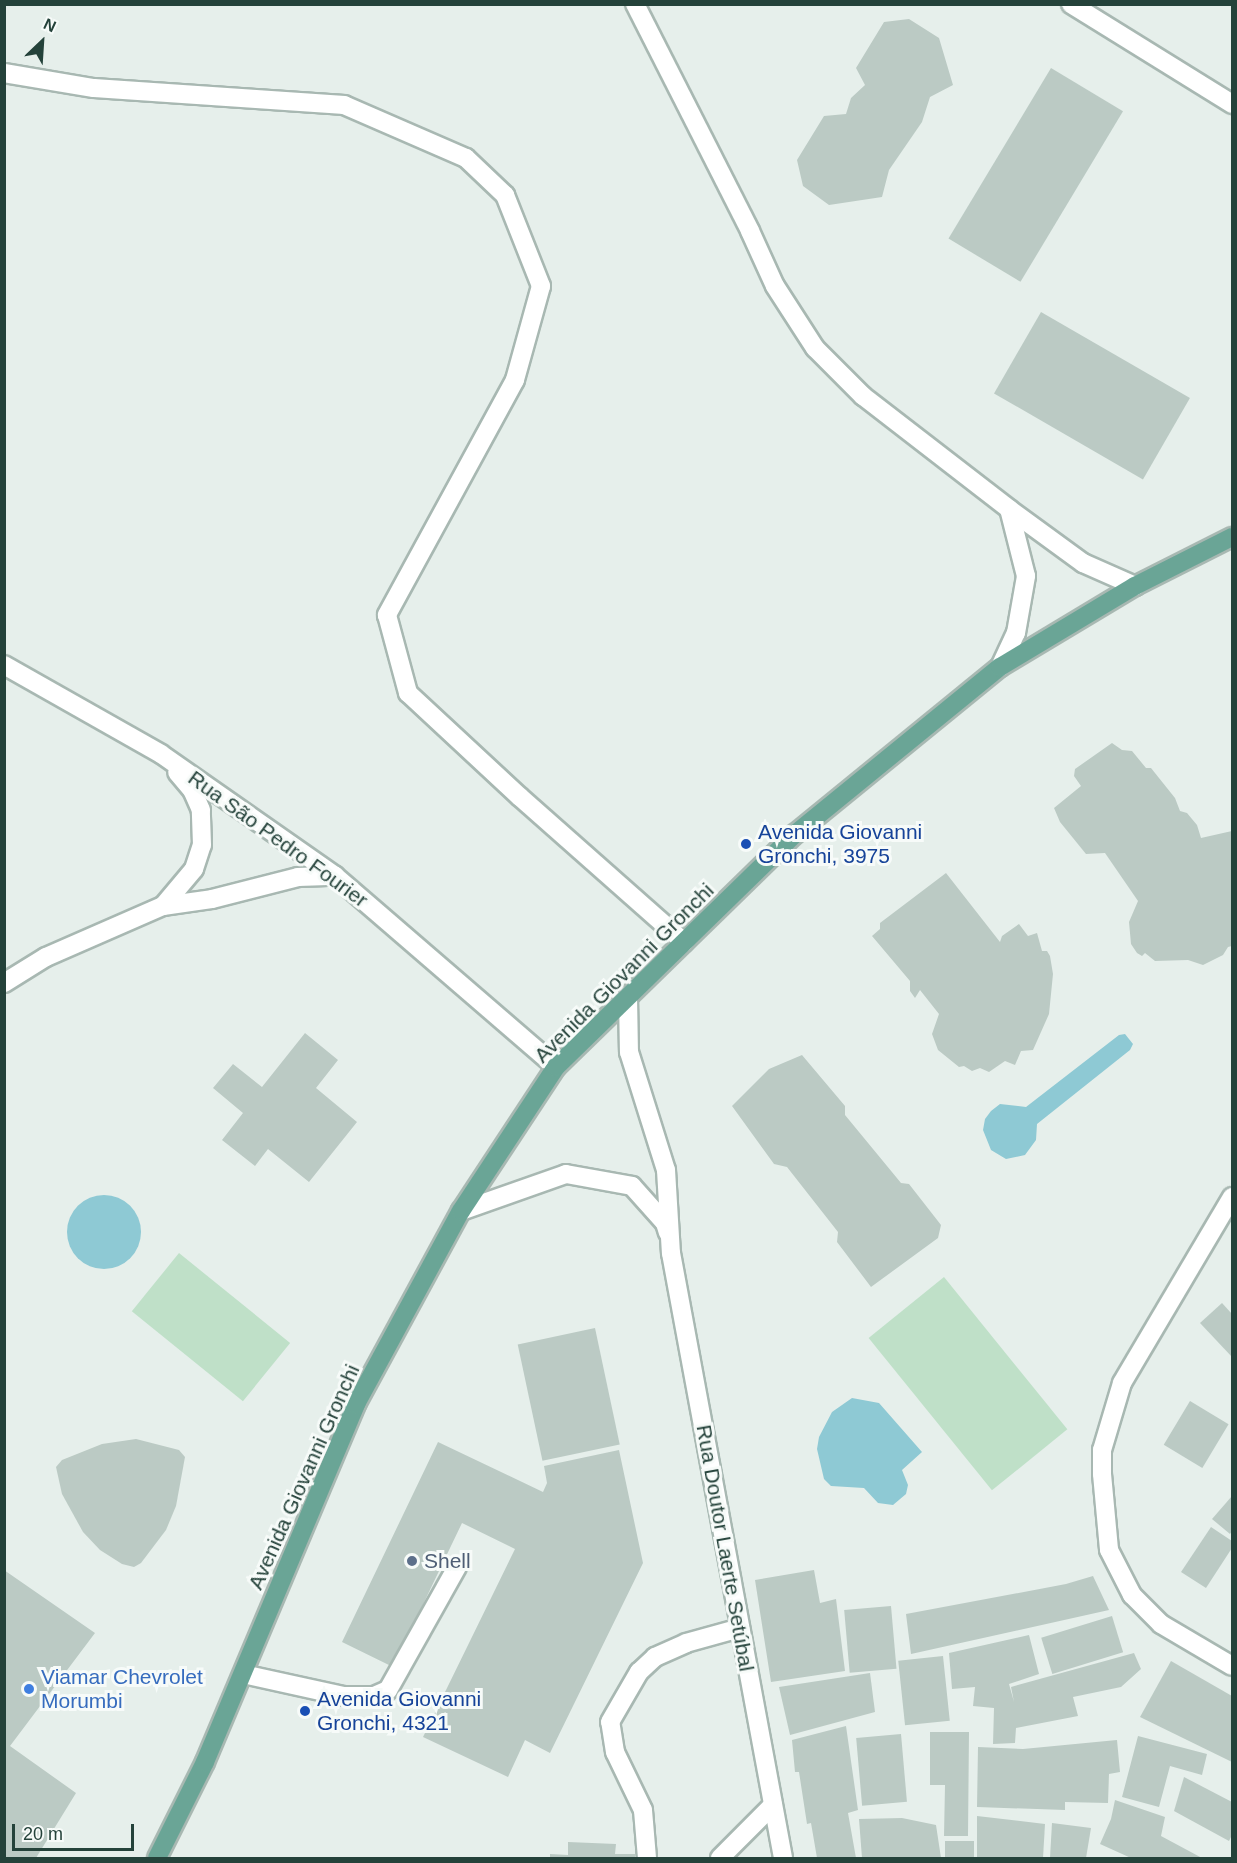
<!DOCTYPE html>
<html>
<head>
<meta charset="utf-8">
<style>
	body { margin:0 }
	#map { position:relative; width:1237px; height:1863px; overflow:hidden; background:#e6efeb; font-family:Helvetica,sans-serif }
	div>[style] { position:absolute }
	.green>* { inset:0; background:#bfe0c8; transform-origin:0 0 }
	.water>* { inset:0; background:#8ec9d4 }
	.round { border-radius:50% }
	.building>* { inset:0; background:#bbcac4; transform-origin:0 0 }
	.roads { filter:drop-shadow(2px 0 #a8b8b2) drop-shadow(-2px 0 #a8b8b2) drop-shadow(0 2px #a8b8b2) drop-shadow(0 -2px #a8b8b2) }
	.minor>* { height:18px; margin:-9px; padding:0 9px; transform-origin:9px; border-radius:9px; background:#fff }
	.major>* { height:18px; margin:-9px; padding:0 9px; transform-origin:9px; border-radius:9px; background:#6aa596 }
	.dots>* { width:16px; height:16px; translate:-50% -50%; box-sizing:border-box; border:3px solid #f7fbf9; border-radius:50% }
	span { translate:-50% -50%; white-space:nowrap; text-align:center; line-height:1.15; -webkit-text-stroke:6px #f7fbf9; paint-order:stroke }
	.transit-label { font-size:21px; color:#164399 }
	.left { translate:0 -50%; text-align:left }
	.street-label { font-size:21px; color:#24423a }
	.service-label { font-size:21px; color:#4e5e75 }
	.shop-label { font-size:21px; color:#366cbe }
	.frame { position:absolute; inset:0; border:6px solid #24423a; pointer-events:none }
	.north { position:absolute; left:12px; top:12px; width:60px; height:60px; -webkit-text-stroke:4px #f7fbf9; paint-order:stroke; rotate:25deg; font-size:16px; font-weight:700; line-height:24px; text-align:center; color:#24423a }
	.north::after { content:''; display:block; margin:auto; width:21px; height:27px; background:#24423a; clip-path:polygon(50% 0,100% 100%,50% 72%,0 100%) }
	.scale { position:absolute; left:12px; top:1824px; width:122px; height:27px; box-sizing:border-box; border:3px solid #24423a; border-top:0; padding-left:8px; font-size:18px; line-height:21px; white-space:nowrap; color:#24423a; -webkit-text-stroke:4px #f7fbf9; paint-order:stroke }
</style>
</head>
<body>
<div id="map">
	<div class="green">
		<i style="left:179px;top:1253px;width:143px;height:75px;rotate:39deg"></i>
		<i style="left:944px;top:1277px;width:196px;height:97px;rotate:51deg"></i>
	</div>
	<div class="water">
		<i style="clip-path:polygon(1125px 1034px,1133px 1044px,1130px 1050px,1037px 1124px,1036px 1140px,1025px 1155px,1006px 1159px,991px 1150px,983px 1130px,985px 1119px,991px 1111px,1000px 1104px,1026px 1107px,1119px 1035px)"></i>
		<i class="round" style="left:67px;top:1195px;width:74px;height:74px"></i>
		<i style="clip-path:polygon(852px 1398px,879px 1403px,922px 1452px,902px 1470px,908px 1485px,906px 1494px,893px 1505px,878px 1503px,864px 1488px,831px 1486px,824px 1479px,817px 1449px,819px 1437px,832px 1412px)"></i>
	</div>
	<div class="building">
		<i style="clip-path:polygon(909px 19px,939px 38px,953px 85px,930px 97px,922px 122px,889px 170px,882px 197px,829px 205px,803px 186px,797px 160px,824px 116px,846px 114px,851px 98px,865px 85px,856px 68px,884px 22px)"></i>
		<i style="left:1051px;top:68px;width:84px;height:199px;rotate:31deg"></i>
		<i style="left:1041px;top:312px;width:172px;height:94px;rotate:30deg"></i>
		<i style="clip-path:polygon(1112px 743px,1122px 750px,1132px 751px,1146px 768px,1151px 768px,1175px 798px,1180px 811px,1187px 813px,1197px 825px,1201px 838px,1232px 831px,1232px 946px,1228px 947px,1223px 955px,1203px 965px,1188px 960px,1155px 961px,1145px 953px,1142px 956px,1137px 953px,1131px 944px,1129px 922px,1138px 901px,1105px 853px,1086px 854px,1060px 822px,1054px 808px,1081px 786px,1074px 776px,1075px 769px)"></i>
		<i style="clip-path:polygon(946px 873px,1000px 942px,1002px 936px,1019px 924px,1028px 936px,1037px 933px,1042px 951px,1047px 951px,1050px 956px,1053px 974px,1049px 1014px,1033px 1050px,1021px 1051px,1015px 1065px,1005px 1061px,989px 1072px,980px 1068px,972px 1071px,964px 1066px,959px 1067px,938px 1050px,932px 1034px,939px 1014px,920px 990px,915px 998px,910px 991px,910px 981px,872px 936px,880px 929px,880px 923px)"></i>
		<i style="clip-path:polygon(305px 1033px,338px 1060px,316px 1088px,357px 1122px,309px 1182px,268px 1149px,255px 1166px,222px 1140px,243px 1113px,213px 1088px,233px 1064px,262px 1087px)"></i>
		<i style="clip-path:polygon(802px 1055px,845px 1106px,845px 1115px,901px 1183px,909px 1184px,941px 1225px,938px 1238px,871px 1287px,837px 1242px,838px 1232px,787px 1167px,774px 1164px,732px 1106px,769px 1069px)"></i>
		<i style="clip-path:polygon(1222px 1303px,1232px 1314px,1232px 1357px,1200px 1323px)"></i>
		<i style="left:595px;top:1328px;width:119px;height:79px;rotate:78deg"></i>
		<i style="left:1190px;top:1401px;width:45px;height:51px;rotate:31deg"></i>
		<i style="clip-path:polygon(136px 1439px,179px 1450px,185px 1457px,176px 1506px,166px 1530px,141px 1563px,134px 1567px,122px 1564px,100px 1550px,83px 1532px,62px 1494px,56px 1467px,62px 1460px,102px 1444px)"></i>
		<i style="clip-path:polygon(438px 1442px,543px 1492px,547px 1483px,544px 1466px,619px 1450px,643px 1563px,550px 1753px,525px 1740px,508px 1777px,423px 1737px,515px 1549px,462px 1523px,393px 1667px,342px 1642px)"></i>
		<i style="clip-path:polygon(1232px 1496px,1232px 1531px,1230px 1534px,1212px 1519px)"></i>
		<i style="clip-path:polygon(1211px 1527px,1232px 1541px,1232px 1548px,1206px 1588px,1181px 1572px)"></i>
		<i style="clip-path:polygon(4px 1570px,95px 1633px,10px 1746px,76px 1793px,36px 1858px,4px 1858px)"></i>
		<i style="clip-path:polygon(814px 1570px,820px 1603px,836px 1599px,845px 1671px,771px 1682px,755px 1580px)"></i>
		<i style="clip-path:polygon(1093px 1576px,1109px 1610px,911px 1654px,906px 1614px,1066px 1584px)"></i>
		<i style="left:891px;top:1606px;width:63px;height:47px;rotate:85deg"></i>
		<i style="left:1112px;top:1616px;width:38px;height:74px;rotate:73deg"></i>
		<i style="clip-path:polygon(1029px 1635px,1039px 1674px,1009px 1684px,1014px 1702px,1011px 1687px,1134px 1653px,1141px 1669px,1121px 1687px,1073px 1697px,1078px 1716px,1016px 1728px,1015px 1743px,993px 1744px,994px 1708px,973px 1706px,975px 1687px,952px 1689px,949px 1653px)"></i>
		<i style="left:943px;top:1656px;width:65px;height:45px;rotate:84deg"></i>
		<i style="clip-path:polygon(1171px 1661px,1232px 1696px,1232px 1762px,1140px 1717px)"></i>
		<i style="clip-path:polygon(870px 1673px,875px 1712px,790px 1735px,779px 1687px)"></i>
		<i style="clip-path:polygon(846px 1726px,858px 1810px,848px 1813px,856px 1858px,817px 1858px,811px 1823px,807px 1824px,799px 1772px,795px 1772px,792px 1740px)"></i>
		<i style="clip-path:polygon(930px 1732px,969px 1732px,968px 1836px,944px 1836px,945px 1785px,930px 1785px)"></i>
		<i style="left:901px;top:1734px;width:68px;height:45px;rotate:85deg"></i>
		<i style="clip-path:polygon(1138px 1736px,1207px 1754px,1202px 1775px,1170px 1766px,1159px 1807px,1122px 1797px)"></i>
		<i style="clip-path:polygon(1117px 1740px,1120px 1772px,1109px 1774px,1108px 1803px,1065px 1802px,1065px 1810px,977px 1807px,978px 1747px,1023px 1749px)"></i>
		<i style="clip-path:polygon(1184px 1777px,1232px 1802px,1232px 1835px,1229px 1841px,1174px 1811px)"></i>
		<i style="clip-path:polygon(1115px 1800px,1165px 1817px,1161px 1836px,1202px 1858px,1131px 1858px,1100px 1844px,1111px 1819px)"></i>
		<i style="clip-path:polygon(977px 1816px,1045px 1824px,1043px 1858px,977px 1858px)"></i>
		<i style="clip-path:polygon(902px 1818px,936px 1825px,941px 1858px,862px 1858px,859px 1819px)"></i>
		<i style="clip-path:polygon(1052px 1823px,1091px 1828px,1086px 1858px,1050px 1858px)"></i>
		<i style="left:945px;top:1841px;width:29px;height:17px"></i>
		<i style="clip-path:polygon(568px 1842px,616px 1844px,615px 1854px,635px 1854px,635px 1858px,550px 1858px,550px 1854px,568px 1855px)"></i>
	</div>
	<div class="roads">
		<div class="minor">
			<i style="left:635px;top:4px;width:254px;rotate:63.1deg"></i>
			<i style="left:750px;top:231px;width:60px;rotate:65.6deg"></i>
			<i style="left:775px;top:286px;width:74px;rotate:57.2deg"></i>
			<i style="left:815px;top:348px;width:68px;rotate:45deg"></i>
			<i style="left:863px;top:396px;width:185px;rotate:37.7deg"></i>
			<i style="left:1009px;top:509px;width:92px;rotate:36.1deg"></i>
			<i style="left:1083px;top:563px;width:57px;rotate:23.9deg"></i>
			<i style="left:1071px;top:4px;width:190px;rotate:31.8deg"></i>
			<i style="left:4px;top:73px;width:91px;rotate:9.5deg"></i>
			<i style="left:94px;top:88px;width:251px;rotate:3.9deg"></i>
			<i style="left:344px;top:105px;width:133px;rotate:23.5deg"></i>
			<i style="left:466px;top:158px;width:54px;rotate:43.5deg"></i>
			<i style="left:505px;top:195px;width:98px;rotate:68.4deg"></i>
			<i style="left:541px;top:286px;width:98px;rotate:105.5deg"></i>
			<i style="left:515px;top:380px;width:268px;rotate:118.6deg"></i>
			<i style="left:387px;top:615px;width:81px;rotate:74.9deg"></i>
			<i style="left:408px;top:693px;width:153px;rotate:42.9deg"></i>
			<i style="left:520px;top:797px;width:219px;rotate:41.5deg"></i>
			<i style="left:4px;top:665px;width:180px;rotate:29.5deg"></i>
			<i style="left:161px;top:754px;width:213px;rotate:35deg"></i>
			<i style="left:335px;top:876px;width:292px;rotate:40.8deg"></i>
			<i style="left:1000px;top:667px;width:38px;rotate:-65deg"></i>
			<i style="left:1016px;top:633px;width:58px;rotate:-80deg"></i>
			<i style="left:1026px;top:576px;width:69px;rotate:-104.2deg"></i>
			<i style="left:163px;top:906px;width:48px;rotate:-50deg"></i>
			<i style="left:194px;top:869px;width:25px;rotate:-72deg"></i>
			<i style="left:202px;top:845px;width:35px;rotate:-92deg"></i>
			<i style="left:201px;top:810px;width:22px;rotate:-114deg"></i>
			<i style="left:192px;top:790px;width:23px;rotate:-130deg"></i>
			<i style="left:4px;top:983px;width:49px;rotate:-31.8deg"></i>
			<i style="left:46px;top:957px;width:128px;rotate:-23.6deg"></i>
			<i style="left:163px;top:906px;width:49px;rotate:-8.1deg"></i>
			<i style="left:212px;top:899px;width:89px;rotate:-14.3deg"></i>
			<i style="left:298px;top:877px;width:37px;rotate:-2deg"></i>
			<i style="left:628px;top:997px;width:55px;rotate:89deg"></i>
			<i style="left:629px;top:1052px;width:124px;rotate:72.6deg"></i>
			<i style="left:666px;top:1170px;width:83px;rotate:86.6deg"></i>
			<i style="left:671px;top:1253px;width:615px;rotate:79.51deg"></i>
			<i style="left:1232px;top:1197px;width:216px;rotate:120.6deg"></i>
			<i style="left:1122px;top:1383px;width:70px;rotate:106.6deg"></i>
			<i style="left:1102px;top:1450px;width:24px;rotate:90deg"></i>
			<i style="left:1102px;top:1474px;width:76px;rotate:84.7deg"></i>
			<i style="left:1109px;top:1550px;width:51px;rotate:62.9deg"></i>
			<i style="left:1132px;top:1595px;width:41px;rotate:45deg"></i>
			<i style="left:1161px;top:1624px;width:82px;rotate:30.6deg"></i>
			<i style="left:461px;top:1211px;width:111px;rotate:-19.4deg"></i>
			<i style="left:566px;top:1174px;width:67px;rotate:10.3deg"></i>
			<i style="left:632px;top:1186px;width:50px;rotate:48.3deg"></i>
			<i style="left:665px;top:1223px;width:10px;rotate:73deg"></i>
			<i style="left:243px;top:1674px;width:102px;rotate:12.4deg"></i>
			<i style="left:343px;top:1696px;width:31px"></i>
			<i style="left:374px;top:1696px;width:15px;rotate:-23deg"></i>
			<i style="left:388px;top:1690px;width:141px;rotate:-60.7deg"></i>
			<i style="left:647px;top:1858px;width:48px;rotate:-94.8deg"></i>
			<i style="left:643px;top:1810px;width:64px;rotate:-115.8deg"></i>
			<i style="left:615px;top:1752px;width:30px;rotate:-99deg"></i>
			<i style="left:610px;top:1722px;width:58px;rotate:-59.9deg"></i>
			<i style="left:639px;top:1672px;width:22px;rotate:-43deg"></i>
			<i style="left:655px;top:1657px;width:34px;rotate:-24deg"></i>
			<i style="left:686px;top:1643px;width:56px;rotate:-15.5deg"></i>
			<i style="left:720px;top:1858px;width:75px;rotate:-45deg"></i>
		</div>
		<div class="major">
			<i style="left:157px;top:1858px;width:107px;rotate:-63.4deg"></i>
			<i style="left:205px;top:1762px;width:389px;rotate:-67.1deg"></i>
			<i style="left:356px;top:1404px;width:220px;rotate:-61.5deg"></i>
			<i style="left:461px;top:1211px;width:173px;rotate:-56.6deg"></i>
			<i style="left:556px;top:1067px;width:334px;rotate:-44.3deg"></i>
			<i style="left:795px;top:834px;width:264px;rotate:-39.2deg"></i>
			<i style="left:1000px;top:667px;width:157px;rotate:-31deg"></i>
			<i style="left:1135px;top:586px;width:109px;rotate:-26.8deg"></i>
		</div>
	</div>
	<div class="dots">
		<i style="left:746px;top:844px;background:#1a4fb4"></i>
		<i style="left:412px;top:1561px;background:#5c6f8a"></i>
		<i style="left:29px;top:1689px;background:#3f7fe0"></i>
		<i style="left:305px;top:1711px;background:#1a4fb4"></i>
	</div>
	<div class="transit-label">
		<span class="left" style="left:758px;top:844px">Avenida Giovanni<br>Gronchi, 3975</span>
		<span class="left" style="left:317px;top:1711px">Avenida Giovanni<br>Gronchi, 4321</span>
	</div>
	<div class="street-label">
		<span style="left:278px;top:839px;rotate:36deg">Rua São Pedro Fourier</span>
		<span style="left:624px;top:973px;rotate:-45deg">Avenida Giovanni Gronchi</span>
		<span style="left:304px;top:1477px;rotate:-66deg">Avenida Giovanni Gronchi</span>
		<span style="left:725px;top:1548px;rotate:80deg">Rua Doutor Laerte Setúbal</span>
	</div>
	<div class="service-label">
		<span class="left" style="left:424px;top:1561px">Shell</span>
	</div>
	<div class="shop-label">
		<span class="left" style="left:41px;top:1689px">Viamar Chevrolet<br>Morumbi</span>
	</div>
	<div class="frame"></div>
	<div class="north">N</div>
	<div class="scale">20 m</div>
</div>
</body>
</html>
